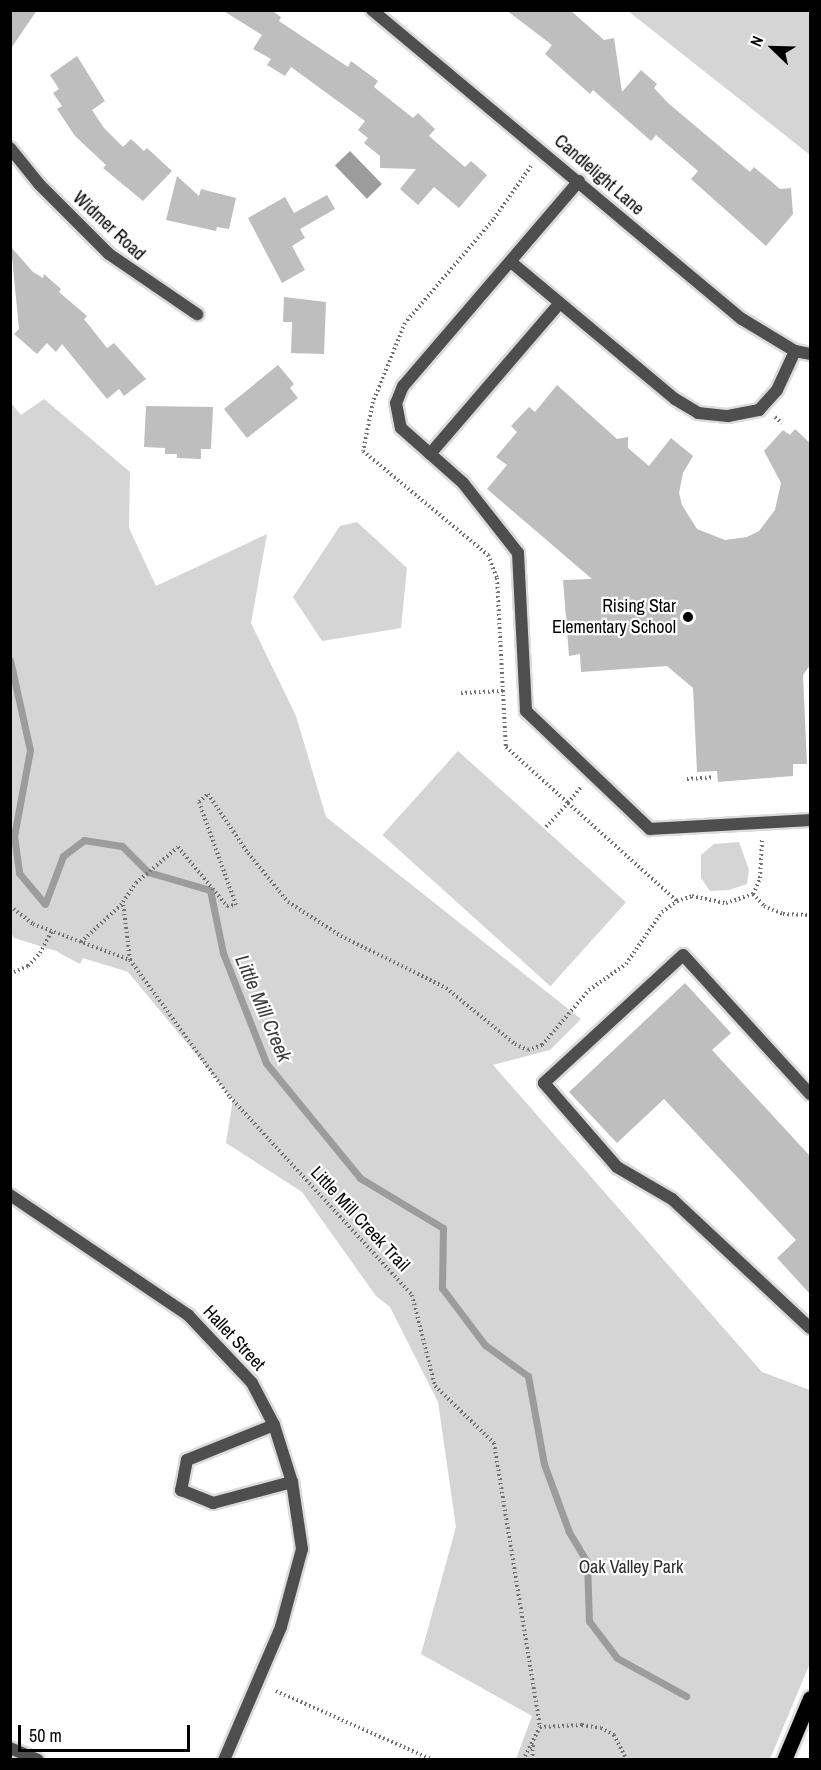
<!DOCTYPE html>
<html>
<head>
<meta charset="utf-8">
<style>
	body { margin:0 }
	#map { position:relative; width:821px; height:1770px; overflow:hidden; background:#fff; font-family:"Archivo Narrow",sans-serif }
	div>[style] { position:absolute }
	.green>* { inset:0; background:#d5d5d5; transform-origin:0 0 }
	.water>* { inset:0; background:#9c9c9c; transform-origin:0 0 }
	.stream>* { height:7px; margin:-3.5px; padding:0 3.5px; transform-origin:3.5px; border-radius:3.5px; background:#9c9c9c }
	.building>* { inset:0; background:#bebebe }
	.path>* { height:4px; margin-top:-2px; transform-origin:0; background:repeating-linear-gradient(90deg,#707070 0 1.5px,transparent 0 4.5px) }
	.roads { filter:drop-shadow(2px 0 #dbdbdb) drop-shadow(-2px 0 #dbdbdb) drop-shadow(0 2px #dbdbdb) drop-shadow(0 -2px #dbdbdb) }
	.lane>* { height:12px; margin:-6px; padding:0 6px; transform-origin:6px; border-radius:6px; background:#4e4e4e }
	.street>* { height:12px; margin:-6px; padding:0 6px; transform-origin:6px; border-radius:6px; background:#4e4e4e }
	.primary>* { height:15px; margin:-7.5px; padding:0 7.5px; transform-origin:7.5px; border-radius:7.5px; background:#000 }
	.dots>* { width:16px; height:16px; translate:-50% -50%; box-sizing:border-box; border:3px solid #fff; border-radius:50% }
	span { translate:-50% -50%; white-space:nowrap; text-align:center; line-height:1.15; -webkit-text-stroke:4.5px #fff; paint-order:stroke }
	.street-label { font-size:18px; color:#000 }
	.poi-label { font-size:18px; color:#000 }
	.right { translate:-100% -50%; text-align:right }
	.park-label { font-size:18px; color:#2c2c2c }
	.water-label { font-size:20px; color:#3d3d3d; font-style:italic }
	.frame { position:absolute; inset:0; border:12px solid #000; pointer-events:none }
	.north { position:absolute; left:743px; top:18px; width:60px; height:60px; -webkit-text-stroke:4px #fff; paint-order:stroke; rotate:293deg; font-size:16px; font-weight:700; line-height:24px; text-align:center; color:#000 }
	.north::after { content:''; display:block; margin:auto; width:21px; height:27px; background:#000; clip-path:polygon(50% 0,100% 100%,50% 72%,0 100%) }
	.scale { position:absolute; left:18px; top:1725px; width:172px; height:27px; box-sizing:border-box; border:3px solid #000; border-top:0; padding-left:8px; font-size:18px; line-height:21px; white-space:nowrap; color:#000; -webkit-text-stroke:4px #fff; paint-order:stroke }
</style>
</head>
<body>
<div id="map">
	<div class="green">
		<i style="clip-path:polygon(628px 11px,810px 11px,810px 155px)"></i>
		<i style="clip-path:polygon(44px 399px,130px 472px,129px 528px,156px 586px,267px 534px,251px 623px,296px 716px,326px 817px,581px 1019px,550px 1050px,493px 1065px,762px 1372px,810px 1390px,810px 1663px,770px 1759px,516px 1759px,532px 1716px,421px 1654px,456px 1527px,438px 1402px,390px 1307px,376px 1296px,302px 1192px,226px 1143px,233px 1099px,128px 972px,83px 958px,80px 964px,56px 951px,14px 938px,11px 932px,11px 403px,21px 415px)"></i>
		<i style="clip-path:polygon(357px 522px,407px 568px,401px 628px,322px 641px,293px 597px,340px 526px)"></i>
		<i style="left:458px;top:751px;width:226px;height:113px;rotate:42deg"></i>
		<i style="clip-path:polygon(739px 842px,749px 870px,747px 884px,729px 890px,710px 891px,701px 878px,701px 855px,714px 844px)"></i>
	</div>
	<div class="water">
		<i style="left:350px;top:151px;width:46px;height:21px;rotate:46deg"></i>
	</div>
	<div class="stream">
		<i style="left:10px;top:660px;width:92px;rotate:77.5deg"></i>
		<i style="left:30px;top:750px;width:87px;rotate:100.5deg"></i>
		<i style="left:14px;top:836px;width:37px;rotate:82deg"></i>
		<i style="left:19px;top:873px;width:40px;rotate:50deg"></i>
		<i style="left:45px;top:904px;width:51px;rotate:-69.4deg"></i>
		<i style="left:63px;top:856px;width:26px;rotate:-37deg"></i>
		<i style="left:84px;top:840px;width:38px;rotate:9deg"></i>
		<i style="left:122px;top:846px;width:37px;rotate:45deg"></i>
		<i style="left:148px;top:872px;width:65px;rotate:16.2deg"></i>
		<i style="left:210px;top:890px;width:64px;rotate:78.3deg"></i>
		<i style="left:223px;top:953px;width:118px;rotate:68.6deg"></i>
		<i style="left:266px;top:1063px;width:149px;rotate:50.7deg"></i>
		<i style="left:360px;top:1178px;width:97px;rotate:31.1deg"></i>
		<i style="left:443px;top:1228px;width:60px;rotate:91deg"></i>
		<i style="left:442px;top:1288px;width:71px;rotate:53deg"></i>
		<i style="left:485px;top:1345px;width:53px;rotate:35.8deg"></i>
		<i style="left:528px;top:1376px;width:89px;rotate:79.7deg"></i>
		<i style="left:544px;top:1464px;width:72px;rotate:69.8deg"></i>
		<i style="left:569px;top:1532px;width:35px;rotate:59deg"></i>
		<i style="left:587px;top:1562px;width:59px;rotate:88.1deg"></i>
		<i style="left:589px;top:1621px;width:46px;rotate:52.9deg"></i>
		<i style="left:617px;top:1658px;width:79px;rotate:28.8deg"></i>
	</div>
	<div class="building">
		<i style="clip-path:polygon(10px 10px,37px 10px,10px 50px)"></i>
		<i style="clip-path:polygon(222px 10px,271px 10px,281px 17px,279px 21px,348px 67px,351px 61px,378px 81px,374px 87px,413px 118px,418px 113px,435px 129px,429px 136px,465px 167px,471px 161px,487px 175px,459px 208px,434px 187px,418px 205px,400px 189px,416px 169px,380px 168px,380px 156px,364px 143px,368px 138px,358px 130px,365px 121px,291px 67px,285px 76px,267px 65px,271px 59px,253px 49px,262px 35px)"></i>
		<i style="clip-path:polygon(506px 10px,570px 10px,604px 40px,614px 38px,622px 92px,641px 70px,657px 84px,654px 88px,668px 103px,750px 172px,754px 167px,780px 189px,791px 188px,793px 214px,766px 246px,691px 179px,698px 171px,656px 135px,651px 141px,593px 90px,590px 94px,545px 54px,552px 45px)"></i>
		<i style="clip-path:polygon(77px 56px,105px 101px,92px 110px,104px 128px,123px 147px,131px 139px,144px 151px,147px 148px,172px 171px,143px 201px,103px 168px,106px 165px,75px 136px,57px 109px,62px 106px,53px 93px,59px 89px,50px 75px)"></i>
		<i style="clip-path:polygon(177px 176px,199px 196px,201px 189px,236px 198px,229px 229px,217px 227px,216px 231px,166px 220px)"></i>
		<i style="clip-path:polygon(327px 195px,335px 209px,300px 229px,305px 238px,292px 246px,305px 270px,282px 283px,248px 218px,285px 197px,294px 213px)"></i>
		<i style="clip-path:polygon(11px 247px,33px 272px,43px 278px,44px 274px,61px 289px,59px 292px,87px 316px,84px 319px,107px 348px,114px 343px,146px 379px,124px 396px,119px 389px,107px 399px,62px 344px,56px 352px,47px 343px,37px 354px,14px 334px,19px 329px)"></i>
		<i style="clip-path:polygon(284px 297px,326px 302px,324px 354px,291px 353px,292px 322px,283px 322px)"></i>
		<i style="clip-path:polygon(278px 365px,294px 384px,290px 388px,298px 398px,247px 438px,224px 409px)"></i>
		<i style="clip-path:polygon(557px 385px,617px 439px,628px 437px,628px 448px,649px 466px,671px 438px,693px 456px,683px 473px,679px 493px,682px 505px,697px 529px,725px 540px,747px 537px,759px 531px,775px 510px,781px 483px,764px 451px,783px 430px,790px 435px,795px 429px,810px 443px,810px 665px,803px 675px,807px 764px,793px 764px,793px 776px,718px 782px,717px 771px,697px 772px,693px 688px,667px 666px,581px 672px,580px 654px,569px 656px,563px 580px,592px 579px,487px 489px,507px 465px,496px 457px,517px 432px,511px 426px,529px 407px,535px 412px)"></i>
		<i style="clip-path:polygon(146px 406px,213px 407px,211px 449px,201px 449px,201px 459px,177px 458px,177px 454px,165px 454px,165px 448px,144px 447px)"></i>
		<i style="clip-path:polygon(685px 983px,731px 1033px,712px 1050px,810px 1156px,810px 1294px,777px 1258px,796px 1240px,664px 1099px,617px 1143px,569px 1092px)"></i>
	</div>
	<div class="path">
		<i style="left:531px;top:166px;width:66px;rotate:125.1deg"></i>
		<i style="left:493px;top:220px;width:135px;rotate:130.5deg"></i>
		<i style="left:405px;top:323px;width:85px;rotate:112.1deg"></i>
		<i style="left:373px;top:402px;width:50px;rotate:101.5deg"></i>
		<i style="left:363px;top:451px;width:163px;rotate:39.8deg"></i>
		<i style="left:488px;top:555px;width:25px;rotate:69deg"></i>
		<i style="left:497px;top:578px;width:169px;rotate:87deg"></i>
		<i style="left:506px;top:747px;width:84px;rotate:42.1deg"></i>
		<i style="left:568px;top:803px;width:22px;rotate:-51deg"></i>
		<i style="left:775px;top:417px;width:9px;rotate:41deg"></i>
		<i style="left:461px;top:693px;width:42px;rotate:-2.7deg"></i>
		<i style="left:687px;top:779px;width:26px;rotate:-4deg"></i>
		<i style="left:546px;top:827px;width:33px;rotate:-47deg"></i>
		<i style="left:568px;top:803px;width:147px;rotate:42deg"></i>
		<i style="left:753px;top:894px;width:16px;rotate:47deg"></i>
		<i style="left:764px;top:906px;width:21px;rotate:23deg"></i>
		<i style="left:783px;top:914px;width:27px;rotate:2deg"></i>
		<i style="left:10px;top:906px;width:29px;rotate:38deg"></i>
		<i style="left:33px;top:924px;width:103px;rotate:20.4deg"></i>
		<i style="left:130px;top:960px;width:170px;rotate:53.9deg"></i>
		<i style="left:230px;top:1097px;width:269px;rotate:47.4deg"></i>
		<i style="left:412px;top:1295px;width:94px;rotate:75.8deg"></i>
		<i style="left:435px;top:1386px;width:82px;rotate:44deg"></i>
		<i style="left:494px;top:1443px;width:288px;rotate:80.8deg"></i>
		<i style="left:540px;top:1727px;width:42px;rotate:-2.7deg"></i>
		<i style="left:582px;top:1725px;width:19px;rotate:9deg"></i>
		<i style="left:601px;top:1728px;width:15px;rotate:28deg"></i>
		<i style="left:614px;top:1735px;width:28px;rotate:63deg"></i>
		<i style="left:81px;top:942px;width:57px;rotate:-42.9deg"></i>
		<i style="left:130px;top:960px;width:58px;rotate:-96.9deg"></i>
		<i style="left:123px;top:902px;width:23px;rotate:-56deg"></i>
		<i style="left:136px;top:883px;width:55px;rotate:-40.6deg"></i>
		<i style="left:178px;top:847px;width:77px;rotate:50.3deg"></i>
		<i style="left:227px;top:906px;width:9px;rotate:-6deg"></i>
		<i style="left:236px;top:905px;width:109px;rotate:-109.8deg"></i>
		<i style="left:199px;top:802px;width:12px;rotate:-42deg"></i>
		<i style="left:208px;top:794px;width:71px;rotate:55.9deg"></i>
		<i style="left:248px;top:853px;width:63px;rotate:50.8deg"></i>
		<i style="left:288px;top:902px;width:63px;rotate:32.7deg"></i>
		<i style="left:341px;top:936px;width:117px;rotate:26.3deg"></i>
		<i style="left:446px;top:988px;width:89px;rotate:39.1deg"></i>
		<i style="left:515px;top:1044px;width:14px;rotate:25deg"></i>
		<i style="left:528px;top:1050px;width:15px;rotate:-20deg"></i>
		<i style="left:542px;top:1045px;width:72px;rotate:-49.5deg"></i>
		<i style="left:589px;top:990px;width:45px;rotate:-35.1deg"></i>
		<i style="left:626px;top:964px;width:63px;rotate:-55.3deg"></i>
		<i style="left:662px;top:912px;width:19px;rotate:-36deg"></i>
		<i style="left:677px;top:901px;width:16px;rotate:-18deg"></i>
		<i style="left:692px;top:896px;width:35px;rotate:12deg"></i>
		<i style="left:726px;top:903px;width:28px;rotate:-18deg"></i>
		<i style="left:753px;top:894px;width:17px;rotate:-66deg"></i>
		<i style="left:760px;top:878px;width:38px;rotate:-87deg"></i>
		<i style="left:10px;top:974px;width:20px;rotate:-24deg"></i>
		<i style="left:28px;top:966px;width:18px;rotate:-47deg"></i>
		<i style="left:40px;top:953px;width:26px;rotate:-62deg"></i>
		<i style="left:276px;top:1691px;width:171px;rotate:23.7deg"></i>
		<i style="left:523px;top:1760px;width:37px;rotate:-63deg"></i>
		<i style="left:532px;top:1760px;width:15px;rotate:-86deg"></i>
	</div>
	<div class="roads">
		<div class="lane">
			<i style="left:579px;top:181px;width:270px;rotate:130.6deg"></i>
			<i style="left:403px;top:386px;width:18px;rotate:112deg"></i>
			<i style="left:396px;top:403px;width:25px;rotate:79deg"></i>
			<i style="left:401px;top:428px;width:83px;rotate:41.6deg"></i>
			<i style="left:463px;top:483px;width:89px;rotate:51.8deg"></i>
			<i style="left:518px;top:553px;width:158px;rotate:87.1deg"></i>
			<i style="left:526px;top:711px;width:171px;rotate:43.6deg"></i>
			<i style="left:650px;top:829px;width:160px;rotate:-3.2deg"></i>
			<i style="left:511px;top:262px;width:214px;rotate:39.9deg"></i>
			<i style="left:675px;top:399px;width:27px;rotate:31deg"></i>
			<i style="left:698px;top:413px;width:30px;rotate:6deg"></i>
			<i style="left:728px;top:416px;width:32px;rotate:-11deg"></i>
			<i style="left:759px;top:410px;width:27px;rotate:-48deg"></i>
			<i style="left:777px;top:390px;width:43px;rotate:-65.2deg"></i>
			<i style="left:430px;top:454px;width:199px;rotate:-49.3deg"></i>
			<i style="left:810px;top:1094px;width:188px;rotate:-132.4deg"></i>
			<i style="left:683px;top:955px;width:189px;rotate:137.4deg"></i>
			<i style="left:544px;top:1083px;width:111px;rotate:49deg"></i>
			<i style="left:617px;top:1167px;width:64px;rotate:30.2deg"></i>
			<i style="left:672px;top:1199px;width:189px;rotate:43.1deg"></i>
		</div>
		<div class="street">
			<i style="left:372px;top:10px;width:482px;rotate:39.9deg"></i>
			<i style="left:742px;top:319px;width:62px;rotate:31.1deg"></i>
			<i style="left:795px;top:351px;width:15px;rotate:11deg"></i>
			<i style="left:10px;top:148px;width:46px;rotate:51.1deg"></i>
			<i style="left:39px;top:184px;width:99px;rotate:45deg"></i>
			<i style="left:109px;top:254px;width:107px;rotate:34.3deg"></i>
			<i style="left:10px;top:1195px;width:215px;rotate:34deg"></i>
			<i style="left:188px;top:1315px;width:93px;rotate:46.7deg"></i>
			<i style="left:252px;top:1383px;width:47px;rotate:62.4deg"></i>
			<i style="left:274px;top:1425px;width:60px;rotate:72.5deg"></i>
			<i style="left:292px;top:1482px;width:68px;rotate:81.5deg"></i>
			<i style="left:302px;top:1549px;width:81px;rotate:105.1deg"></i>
			<i style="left:281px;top:1627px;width:145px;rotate:113.2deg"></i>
			<i style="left:274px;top:1425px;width:94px;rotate:158.1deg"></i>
			<i style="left:187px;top:1460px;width:31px;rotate:101deg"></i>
			<i style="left:181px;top:1490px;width:35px;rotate:22deg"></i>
			<i style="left:213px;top:1503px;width:82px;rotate:-14.9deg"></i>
			<i style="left:10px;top:1748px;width:30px;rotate:23deg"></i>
		</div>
		<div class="primary">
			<i style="left:784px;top:1760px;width:67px;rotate:-67.2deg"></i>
		</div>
	</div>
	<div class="dots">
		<i style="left:688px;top:617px;background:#000"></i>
	</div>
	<div class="street-label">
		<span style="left:599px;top:175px;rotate:41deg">Candlelight Lane</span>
		<span style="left:109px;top:226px;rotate:43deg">Widmer Road</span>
		<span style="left:360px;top:1219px;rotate:47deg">Little Mill Creek Trail</span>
		<span style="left:234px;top:1338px;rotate:47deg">Hallet Street</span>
	</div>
	<div class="poi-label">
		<span class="right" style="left:676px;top:617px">Rising Star<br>Elementary School</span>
	</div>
	<div class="park-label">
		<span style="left:631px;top:1567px">Oak Valley Park</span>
	</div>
	<div class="water-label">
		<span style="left:264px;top:1008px;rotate:67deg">Little Mill Creek</span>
	</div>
	<div class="frame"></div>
	<div class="north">N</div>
	<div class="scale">50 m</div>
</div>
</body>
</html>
